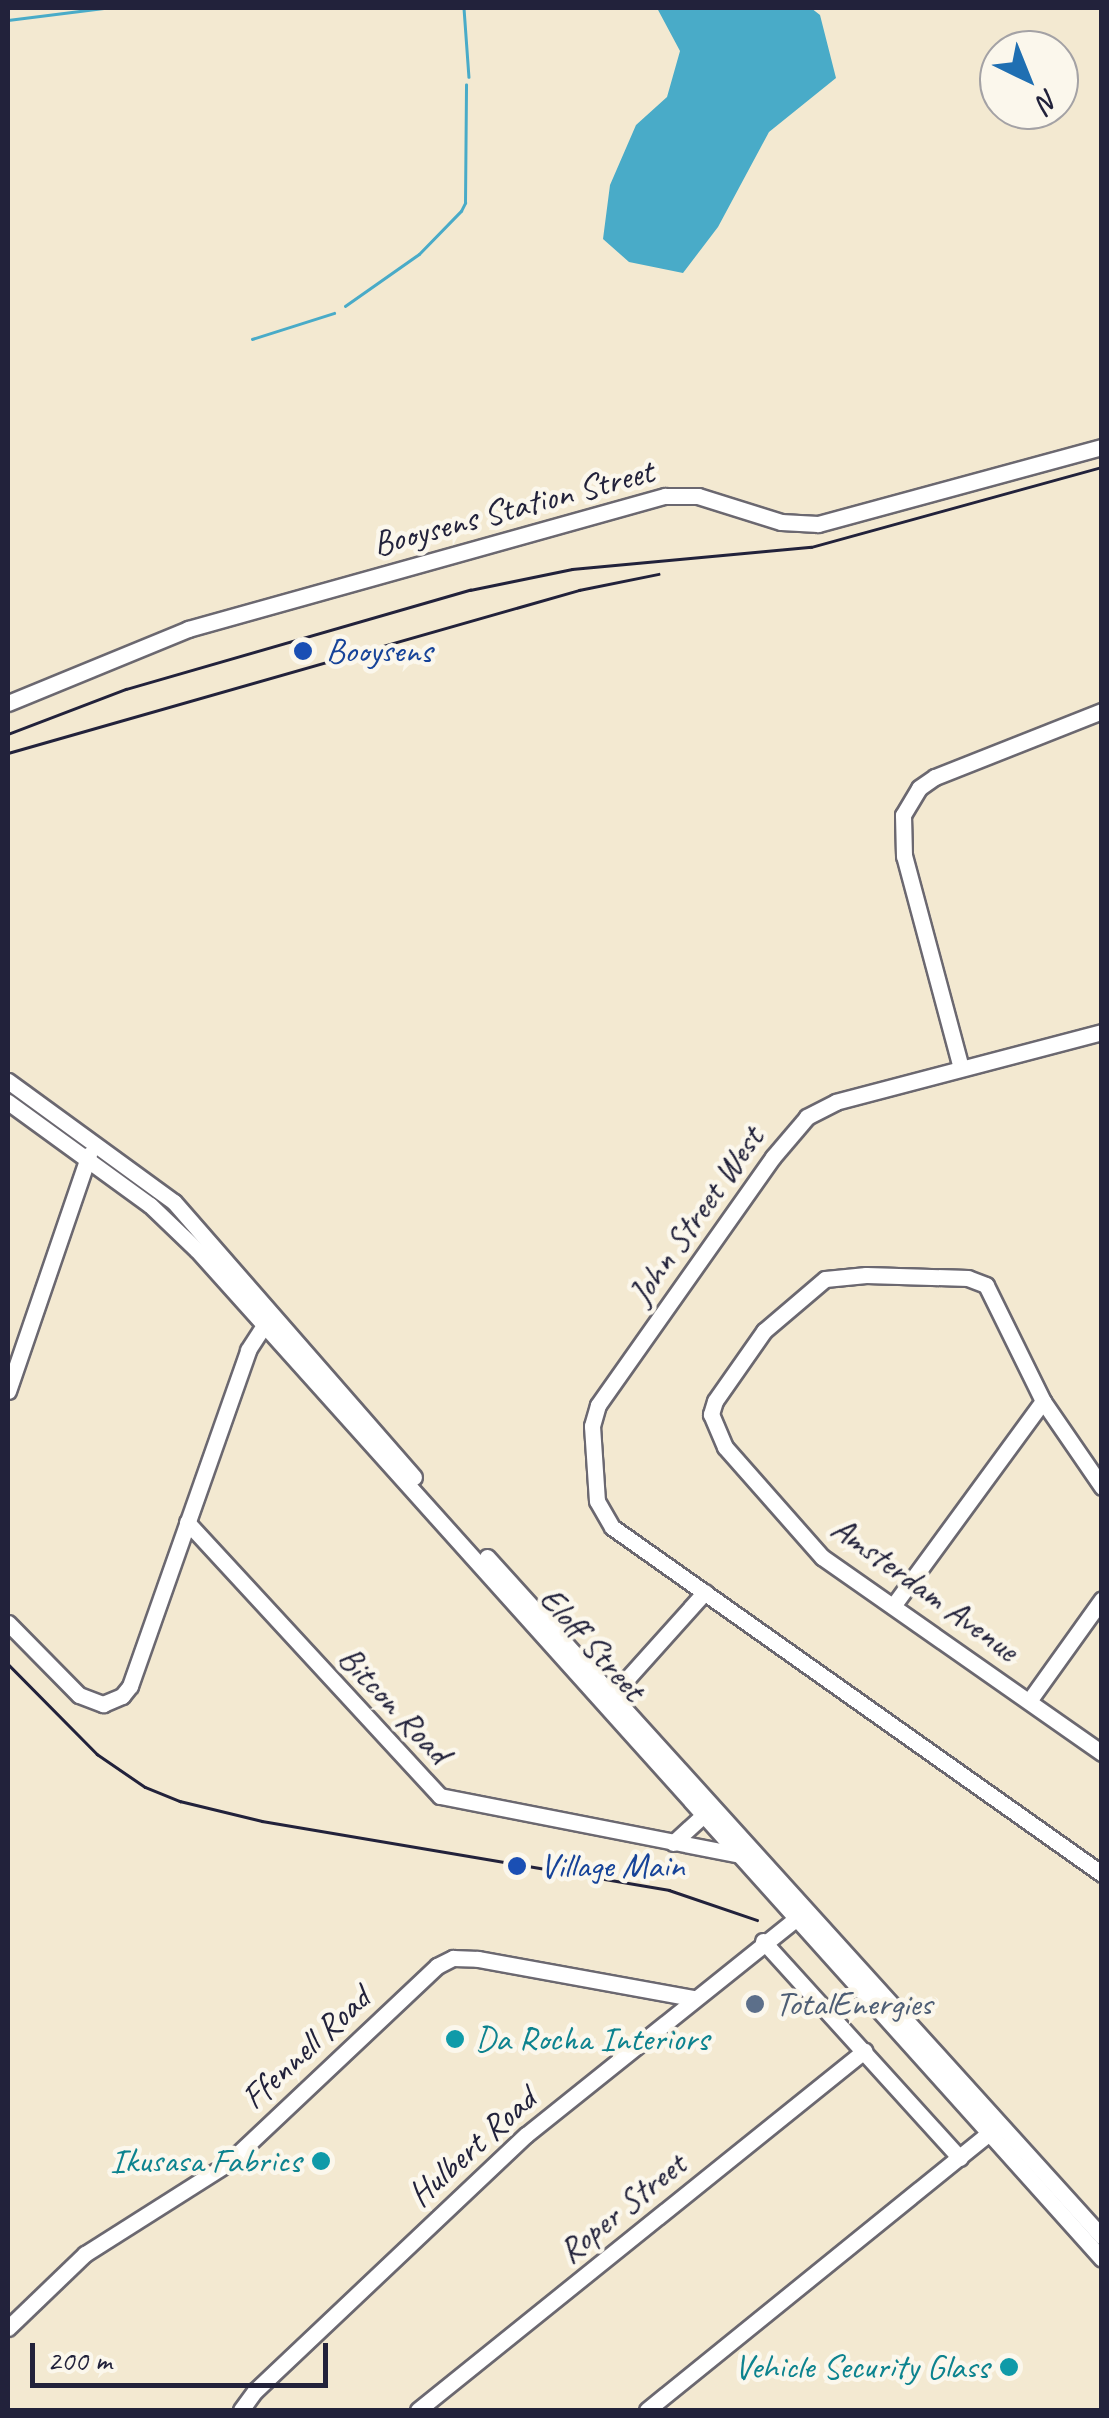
<!DOCTYPE html>
<html>
<head>
<meta charset="utf-8">
<style>
	body { margin:0 }
	#map { position:relative; width:1109px; height:2418px; overflow:hidden; background:#f3e9d1; font-family:Caveat,sans-serif }
	div>[style] { position:absolute }
	.water>* { inset:0; background:#49abc8 }
	.stream>* { height:2.5px; margin:-1.25px; padding:0 1.25px; transform-origin:1.25px; border-radius:1.25px; background:#49abc8 }
	.roads { filter:drop-shadow(2px 0 #6b6870) drop-shadow(-2px 0 #6b6870) drop-shadow(0 2px #6b6870) drop-shadow(0 -2px #6b6870) }
	.minor>* { height:15px; margin:-7.5px; padding:0 7.5px; transform-origin:7.5px; border-radius:7.5px; background:#fff }
	.rail>* { height:2.5px; margin:-1.25px; padding:0 1.25px; transform-origin:1.25px; border-radius:1.25px; background:#22223b }
	.dots>* { width:28px; height:28px; translate:-50% -50%; box-sizing:border-box; border:5px solid #fbf7ec; border-radius:50% }
	span { translate:-50% -50%; white-space:nowrap; text-align:center; line-height:1.15; -webkit-text-stroke:9px #fbf7ec; paint-order:stroke }
	.street-label { font-size:35px; color:#22223b }
	.transit-label { font-size:35px; color:#164399 }
	.left { translate:0 -50%; text-align:left }
	.service-label { font-size:35px; color:#4e5e75 }
	.culture-label { font-size:35px; color:#0d838f }
	.right { translate:-100% -50%; text-align:right }
	.frame { position:absolute; inset:0; border:10px solid #22223b; pointer-events:none }
	.north { position:absolute; left:979px; top:30px; width:100px; height:100px; box-sizing:border-box; background:#fbf7ec; border:2px solid #a4a2a5; border-radius:50%; rotate:137deg; font-size:28px; font-weight:700; line-height:40px; text-align:center; color:#22223b }
	.north::after { content:''; display:block; margin:auto; width:35px; height:45px; background:#1f6fb2; clip-path:polygon(50% 0,100% 100%,50% 72%,0 100%) }
	.scale { position:absolute; left:30px; top:2343px; width:298px; height:45px; box-sizing:border-box; border:5px solid #22223b; border-top:0; padding-left:12px; font-size:30px; line-height:35px; white-space:nowrap; color:#22223b; -webkit-text-stroke:8px #fbf7ec; paint-order:stroke }
</style>
</head>
<body>
<div id="map">
	<div class="water">
		<i style="clip-path:polygon(657px 8px,811px 8px,820px 15px,836px 78px,769px 132px,718px 227px,683px 273px,629px 262px,603px 239px,610px 185px,636px 125px,667px 97px,680px 51px)"></i>
	</div>
	<div class="stream">
		<i style="left:464px;top:8px;width:69px;rotate:85.9deg"></i>
		<i style="left:8px;top:20px;width:98px;rotate:-7.1deg"></i>
		<i style="left:345px;top:306px;width:90px;rotate:-35.1deg"></i>
		<i style="left:419px;top:254px;width:60px;rotate:-45.7deg"></i>
		<i style="left:461px;top:211px;width:9px;rotate:-63deg"></i>
		<i style="left:465px;top:203px;width:118px;rotate:-89.5deg"></i>
		<i style="left:252px;top:339px;width:86px;rotate:-17.6deg"></i>
	</div>
	<div class="roads">
		<div class="minor">
			<i style="left:8px;top:703px;width:195px;rotate:-22.3deg"></i>
			<i style="left:188px;top:629px;width:495px;rotate:-15.6deg"></i>
			<i style="left:665px;top:496px;width:33px"></i>
			<i style="left:698px;top:496px;width:87px;rotate:17.4deg"></i>
			<i style="left:781px;top:522px;width:37px;rotate:3deg"></i>
			<i style="left:818px;top:524px;width:294px;rotate:-15.2deg"></i>
			<i style="left:1102px;top:1032px;width:275px;rotate:165.3deg"></i>
			<i style="left:836px;top:1102px;width:33px;rotate:153deg"></i>
			<i style="left:807px;top:1117px;width:52px;rotate:130.4deg"></i>
			<i style="left:773px;top:1157px;width:304px;rotate:125.2deg"></i>
			<i style="left:598px;top:1405px;width:22px;rotate:106deg"></i>
			<i style="left:592px;top:1426px;width:75px;rotate:86.2deg"></i>
			<i style="left:597px;top:1501px;width:30px;rotate:60deg"></i>
			<i style="left:612px;top:1527px;width:600px;rotate:35.3deg"></i>
			<i style="left:961px;top:1068px;width:220px;rotate:-105deg"></i>
			<i style="left:904px;top:856px;width:41px;rotate:-91.4deg"></i>
			<i style="left:903px;top:815px;width:31px;rotate:-59deg"></i>
			<i style="left:919px;top:788px;width:19px;rotate:-35deg"></i>
			<i style="left:935px;top:777px;width:180px;rotate:-21.6deg"></i>
			<i style="left:8px;top:1081px;width:205px;rotate:36.1deg"></i>
			<i style="left:174px;top:1202px;width:365px;rotate:48.9deg"></i>
			<i style="left:8px;top:1102px;width:175px;rotate:36deg"></i>
			<i style="left:150px;top:1205px;width:65px;rotate:43.8deg"></i>
			<i style="left:197px;top:1250px;width:1355px;rotate:48.11deg"></i>
			<i style="left:8px;top:1391px;width:250px;rotate:-71.1deg"></i>
			<i style="left:1102px;top:1487px;width:104px;rotate:-124.5deg"></i>
			<i style="left:1043px;top:1401px;width:129px;rotate:-116.2deg"></i>
			<i style="left:986px;top:1285px;width:19px;rotate:-159deg"></i>
			<i style="left:968px;top:1278px;width:102px;rotate:-178.3deg"></i>
			<i style="left:866px;top:1275px;width:41px;rotate:174.4deg"></i>
			<i style="left:825px;top:1279px;width:80px;rotate:139.6deg"></i>
			<i style="left:764px;top:1331px;width:85px;rotate:125deg"></i>
			<i style="left:715px;top:1401px;width:14px;rotate:107deg"></i>
			<i style="left:711px;top:1414px;width:36px;rotate:67deg"></i>
			<i style="left:725px;top:1447px;width:147px;rotate:48.6deg"></i>
			<i style="left:822px;top:1557px;width:342px;rotate:35deg"></i>
			<i style="left:187px;top:1522px;width:373px;rotate:47.3deg"></i>
			<i style="left:440px;top:1796px;width:307px;rotate:11.1deg"></i>
			<i style="left:487px;top:1557px;width:917px;rotate:47.87deg"></i>
			<i style="left:893px;top:1606px;width:254px;rotate:-53.8deg"></i>
			<i style="left:8px;top:1623px;width:101px;rotate:45.4deg"></i>
			<i style="left:79px;top:1695px;width:26px;rotate:21deg"></i>
			<i style="left:103px;top:1704px;width:21px;rotate:-23deg"></i>
			<i style="left:122px;top:1696px;width:13px;rotate:-51deg"></i>
			<i style="left:130px;top:1686px;width:356px;rotate:-70.6deg"></i>
			<i style="left:248px;top:1350px;width:38px;rotate:-57deg"></i>
			<i style="left:608px;top:1700px;width:145px;rotate:-48.1deg"></i>
			<i style="left:1029px;top:1701px;width:125px;rotate:-54.4deg"></i>
			<i style="left:673px;top:1843px;width:50px;rotate:-42.6deg"></i>
			<i style="left:763px;top:1941px;width:293px;rotate:47.8deg"></i>
			<i style="left:8px;top:2328px;width:107px;rotate:-43.9deg"></i>
			<i style="left:85px;top:2254px;width:168px;rotate:-32.4deg"></i>
			<i style="left:227px;top:2164px;width:289px;rotate:-43.3deg"></i>
			<i style="left:437px;top:1966px;width:18px;rotate:-27deg"></i>
			<i style="left:453px;top:1958px;width:25px;rotate:2deg"></i>
			<i style="left:478px;top:1959px;width:219px;rotate:10.3deg"></i>
			<i style="left:241px;top:2410px;width:24px;rotate:-54deg"></i>
			<i style="left:255px;top:2391px;width:373px;rotate:-43.4deg"></i>
			<i style="left:526px;top:2135px;width:354px;rotate:-38.7deg"></i>
			<i style="left:418px;top:2410px;width:573px;rotate:-38.83deg"></i>
			<i style="left:647px;top:2410px;width:450px;rotate:-39deg"></i>
		</div>
	</div>
	<div class="rail">
		<i style="left:8px;top:734px;width:126px;rotate:-20.9deg"></i>
		<i style="left:126px;top:689px;width:358px;rotate:-16.1deg"></i>
		<i style="left:470px;top:590px;width:104px;rotate:-11.6deg"></i>
		<i style="left:572px;top:569px;width:240px;rotate:-5.3deg"></i>
		<i style="left:811px;top:547px;width:302px;rotate:-15.4deg"></i>
		<i style="left:8px;top:753px;width:594px;rotate:-15.93deg"></i>
		<i style="left:579px;top:590px;width:81px;rotate:-11.4deg"></i>
		<i style="left:8px;top:1664px;width:127px;rotate:45.3deg"></i>
		<i style="left:97px;top:1754px;width:58px;rotate:34.5deg"></i>
		<i style="left:145px;top:1787px;width:38px;rotate:22deg"></i>
		<i style="left:180px;top:1801px;width:84px;rotate:13.7deg"></i>
		<i style="left:262px;top:1821px;width:413px;rotate:9.6deg"></i>
		<i style="left:669px;top:1890px;width:93px;rotate:18.8deg"></i>
	</div>
	<div class="dots">
		<i style="left:303px;top:651px;background:#1a4fb4"></i>
		<i style="left:517px;top:1866px;background:#1a4fb4"></i>
		<i style="left:755px;top:2004px;background:#5c6f8a"></i>
		<i style="left:455px;top:2039px;background:#0f9aa8"></i>
		<i style="left:321px;top:2161px;background:#0f9aa8"></i>
		<i style="left:1009px;top:2367px;background:#0f9aa8"></i>
	</div>
	<div class="street-label">
		<span style="left:513px;top:508px;rotate:-15deg">Booysens Station Street</span>
		<span style="left:696px;top:1216px;rotate:-55deg">John Street West</span>
		<span style="left:925px;top:1589px;rotate:36deg">Amsterdam Avenue</span>
		<span style="left:592px;top:1644px;rotate:48deg">Eloff Street</span>
		<span style="left:394px;top:1705px;rotate:47deg">Bitcon Road</span>
		<span style="left:306px;top:2048px;rotate:-43deg">Ffennell Road</span>
		<span style="left:472px;top:2147px;rotate:-42deg">Hulbert Road</span>
		<span style="left:622px;top:2208px;rotate:-39deg">Roper Street</span>
	</div>
	<div class="transit-label">
		<span class="left" style="left:326px;top:651px">Booysens</span>
		<span class="left" style="left:540px;top:1866px">Village Main</span>
	</div>
	<div class="service-label">
		<span class="left" style="left:775px;top:2004px">TotalEnergies</span>
	</div>
	<div class="culture-label">
		<span class="left" style="left:475px;top:2039px">Da Rocha Interiors</span>
		<span class="right" style="left:301px;top:2161px">Ikusasa Fabrics</span>
		<span class="right" style="left:989px;top:2367px">Vehicle Security Glass</span>
	</div>
	<div class="frame"></div>
	<div class="north">N</div>
	<div class="scale">200 m</div>
</div>
</body>
</html>
